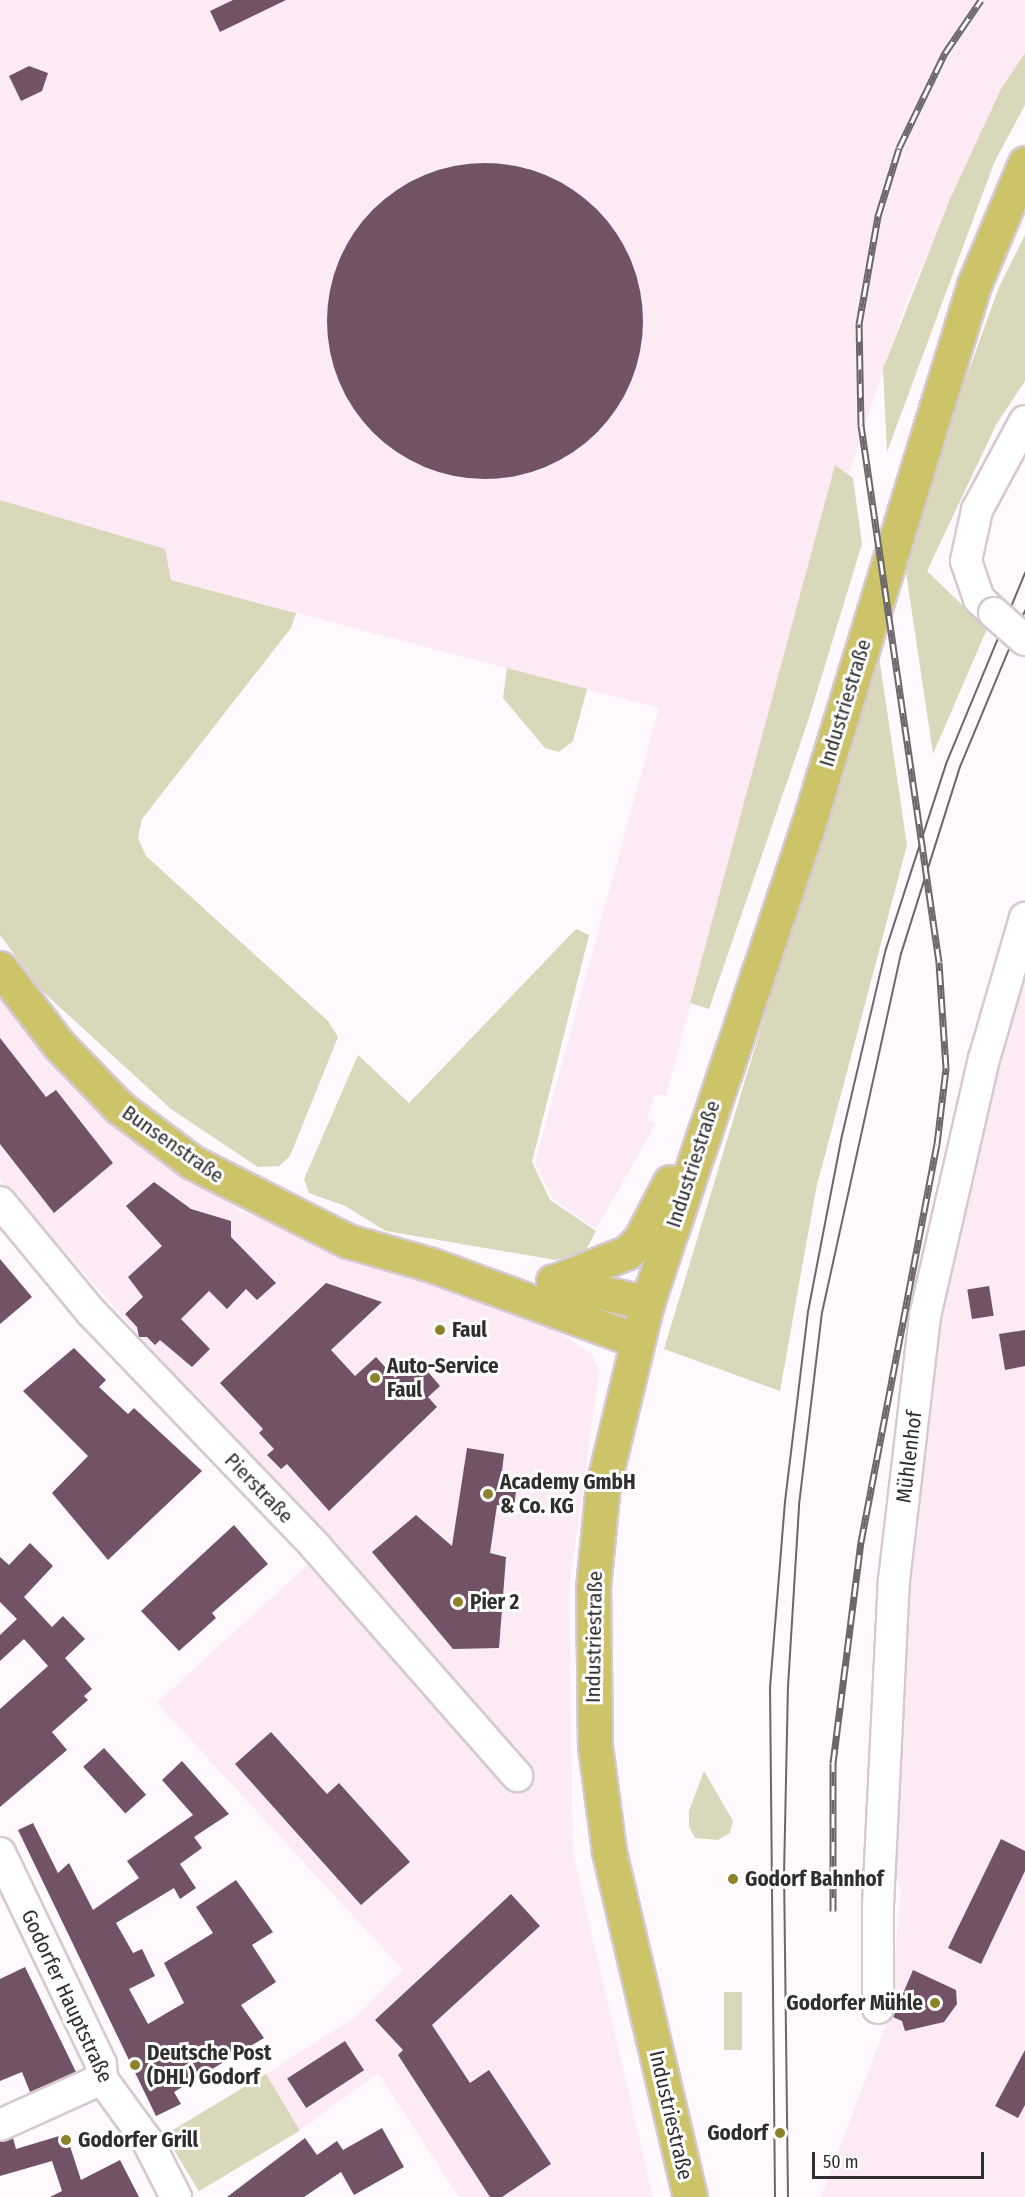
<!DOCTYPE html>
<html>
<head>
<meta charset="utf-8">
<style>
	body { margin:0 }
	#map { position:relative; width:1025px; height:2197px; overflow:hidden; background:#fff8fc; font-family:"Fira Sans Condensed",sans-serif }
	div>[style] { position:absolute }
	.built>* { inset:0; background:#fceaf5 }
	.green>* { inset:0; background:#dad8bb; transform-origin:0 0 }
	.building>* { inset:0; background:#725267; transform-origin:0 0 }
	.round { border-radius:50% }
	.roads { filter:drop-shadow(2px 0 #d4cad0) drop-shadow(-2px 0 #d4cad0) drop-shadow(0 2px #d4cad0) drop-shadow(0 -2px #d4cad0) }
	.minor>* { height:30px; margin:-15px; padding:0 15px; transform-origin:15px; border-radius:15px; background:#fff }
	.major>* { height:33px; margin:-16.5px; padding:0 16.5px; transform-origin:16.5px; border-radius:16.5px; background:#cdc46a }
	.tram>* { height:1.5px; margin:-0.75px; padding:0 0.75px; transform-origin:0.75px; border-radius:0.75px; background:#6c676a }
	.rail>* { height:7px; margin-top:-3.5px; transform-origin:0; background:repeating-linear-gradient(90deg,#fff 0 14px,#6c676a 0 28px); box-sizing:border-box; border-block:2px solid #6c676a }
	.bridges { filter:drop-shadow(2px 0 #d4cad0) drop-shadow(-2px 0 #d4cad0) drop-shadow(0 2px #d4cad0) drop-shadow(0 -2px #d4cad0) }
	.minor-bridge>* { height:30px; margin:-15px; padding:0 15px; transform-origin:15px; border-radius:15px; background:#fff }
	.dots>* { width:16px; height:16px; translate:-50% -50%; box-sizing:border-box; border:3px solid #fff; border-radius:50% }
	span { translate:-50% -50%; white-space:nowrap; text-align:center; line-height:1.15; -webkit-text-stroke:6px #fff; paint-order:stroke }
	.street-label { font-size:21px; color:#302d2f }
	.poi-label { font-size:21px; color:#302d2f; font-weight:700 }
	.left { translate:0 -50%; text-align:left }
	.right { translate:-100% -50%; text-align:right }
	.scale { position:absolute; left:812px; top:2152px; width:172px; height:27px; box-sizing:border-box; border:3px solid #302d2f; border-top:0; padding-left:8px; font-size:18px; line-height:21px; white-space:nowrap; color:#302d2f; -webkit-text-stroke:4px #fff; paint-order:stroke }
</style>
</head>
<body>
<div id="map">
	<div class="built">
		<i style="clip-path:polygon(0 0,1025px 0,1025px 53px,1001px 89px,907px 300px,848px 475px,835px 465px,666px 1096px,655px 1094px,647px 1120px,656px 1123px,596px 1229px,552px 1198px,535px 1163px,659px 708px,171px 580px,0 744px)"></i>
		<i style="clip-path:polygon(1025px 969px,1025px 2197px,821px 2197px,889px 2017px,901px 1892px,895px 1866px,902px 1616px,937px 1328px,962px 1192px)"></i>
		<i style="clip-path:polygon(0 998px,49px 1060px,131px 1132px,240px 1211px,550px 1327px,592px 1354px,599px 1372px,569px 1589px,573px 1853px,653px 2197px,459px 2197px,378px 2073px,300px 2130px,266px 2074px,357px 2016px,403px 1970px,157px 1703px,328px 1546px,0 1179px)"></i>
	</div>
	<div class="green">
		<i style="clip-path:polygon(1025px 53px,1025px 105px,994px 163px,887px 452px,883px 369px,950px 199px,1001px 89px)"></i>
		<i style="clip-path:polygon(1025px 235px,1025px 381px,996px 425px,927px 571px,987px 629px,933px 754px,903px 552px,999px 287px)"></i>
		<i style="clip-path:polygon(835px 465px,853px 478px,862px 544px,808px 721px,709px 1009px,690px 1003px)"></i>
		<i style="clip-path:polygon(0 500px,165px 549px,171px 580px,296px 613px,291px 628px,142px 819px,138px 838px,146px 856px,328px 1021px,338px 1037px,290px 1156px,279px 1166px,258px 1167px,171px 1109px,41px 990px,0 935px)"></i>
		<i style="clip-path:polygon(877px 643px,907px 845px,816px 1189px,780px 1391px,664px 1349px)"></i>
		<i style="clip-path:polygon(507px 668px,587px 689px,573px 741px,559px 752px,545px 748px,503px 698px)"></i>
		<i style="clip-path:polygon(576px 929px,589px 935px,532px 1162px,550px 1200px,596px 1231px,585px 1252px,556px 1260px,386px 1231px,345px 1206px,309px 1193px,304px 1179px,358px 1055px,409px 1103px)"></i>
		<i style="clip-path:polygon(704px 1771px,733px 1821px,730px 1833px,718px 1840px,695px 1838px,689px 1827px,689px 1811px)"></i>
		<i style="left:724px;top:1992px;width:18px;height:58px"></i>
		<i style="left:266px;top:2074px;width:66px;height:118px;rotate:59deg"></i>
	</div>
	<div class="building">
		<i style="clip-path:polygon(233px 0,286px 0,220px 32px,210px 11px)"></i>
		<i style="clip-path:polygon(29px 66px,48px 73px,42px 91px,21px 101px,9px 76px)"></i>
		<i class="round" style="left:327px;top:163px;width:316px;height:316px"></i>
		<i style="clip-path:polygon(0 1038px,46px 1097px,56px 1090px,113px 1163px,54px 1213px,0 1144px)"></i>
		<i style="clip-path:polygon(154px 1182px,191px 1209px,231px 1221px,231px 1237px,276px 1283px,257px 1300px,246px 1289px,227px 1309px,209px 1291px,181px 1319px,210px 1349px,192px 1367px,160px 1340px,155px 1345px,147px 1337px,139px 1337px,137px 1327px,125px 1314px,143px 1297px,128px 1277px,162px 1246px,126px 1206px)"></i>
		<i style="clip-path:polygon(0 1259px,32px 1297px,0 1324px)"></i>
		<i style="clip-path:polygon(326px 1283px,382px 1302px,331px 1350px,355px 1376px,376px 1357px,395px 1378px,417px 1359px,440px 1386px,428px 1397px,437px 1407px,329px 1511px,287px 1464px,281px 1469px,267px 1455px,274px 1449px,259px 1433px,263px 1429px,220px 1383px)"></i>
		<i style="left:989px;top:1286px;width:30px;height:22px;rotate:81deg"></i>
		<i style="clip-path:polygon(1025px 1330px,1025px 1366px,1005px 1370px,999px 1334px)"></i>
		<i style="clip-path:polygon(74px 1348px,106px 1380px,99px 1387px,128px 1414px,134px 1408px,202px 1471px,108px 1560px,52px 1493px,88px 1456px,23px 1391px)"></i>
		<i style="clip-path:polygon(467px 1448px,504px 1454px,501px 1480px,517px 1482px,514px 1508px,497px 1505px,490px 1553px,506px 1557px,499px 1648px,453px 1649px,372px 1552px,416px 1515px,452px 1546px)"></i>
		<i style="clip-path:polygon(234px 1525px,268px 1564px,212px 1613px,216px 1618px,179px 1651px,141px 1611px)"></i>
		<i style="clip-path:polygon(30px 1543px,53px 1566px,24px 1597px,52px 1627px,63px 1616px,85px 1639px,65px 1658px,92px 1689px,84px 1696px,88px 1700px,52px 1732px,67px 1750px,0 1807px,0 1709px,48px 1666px,24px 1639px,0 1661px,0 1635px,17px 1619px,0 1602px,0 1557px,9px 1565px)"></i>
		<i style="clip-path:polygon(271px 1732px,327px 1794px,339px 1783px,410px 1862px,361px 1905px,235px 1764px)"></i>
		<i style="left:104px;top:1748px;width:63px;height:28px;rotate:48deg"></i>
		<i style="clip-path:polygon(182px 1761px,229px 1814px,194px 1837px,202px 1848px,180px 1864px,196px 1888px,180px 1899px,174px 1888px,116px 1923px,133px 1953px,142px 1949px,155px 1976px,129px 1989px,148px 2024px,184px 2003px,164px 1963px,213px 1933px,196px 1907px,236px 1880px,273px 1932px,252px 1945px,276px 1982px,241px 2005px,264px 2038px,174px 2092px,181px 2104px,156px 2116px,18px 1830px,33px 1823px,58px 1873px,69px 1863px,93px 1910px,139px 1878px,127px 1861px,193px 1815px,162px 1780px)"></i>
		<i style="clip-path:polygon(1001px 1839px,1025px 1851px,1025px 1871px,981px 1964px,948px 1948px)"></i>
		<i style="clip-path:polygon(511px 1894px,540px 1926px,432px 2025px,470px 2083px,489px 2070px,551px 2164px,502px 2197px,490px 2197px,398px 2055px,403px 2050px,375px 2020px)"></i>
		<i style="clip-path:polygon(25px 1967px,76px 2072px,30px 2092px,22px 2072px,0 2081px,0 1979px)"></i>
		<i style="clip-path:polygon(913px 1970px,956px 1990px,957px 2004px,944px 2022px,905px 2031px,902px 2021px,893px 2017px)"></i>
		<i style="left:345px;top:2041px;width:35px;height:69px;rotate:57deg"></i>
		<i style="clip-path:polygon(1025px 2050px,1025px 2105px,1018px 2118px,995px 2106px)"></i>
		<i style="clip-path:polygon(382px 2128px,404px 2167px,354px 2195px,341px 2172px,304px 2197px,227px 2197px,305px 2138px,317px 2155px,337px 2141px,343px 2150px)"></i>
		<i style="clip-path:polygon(66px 2134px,81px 2180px,120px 2160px,139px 2197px,50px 2197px,62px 2191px,52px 2161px,0 2176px,0 2142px,13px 2138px,16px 2149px)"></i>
	</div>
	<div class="roads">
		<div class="minor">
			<i style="left:994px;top:613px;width:21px;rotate:-137deg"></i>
			<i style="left:979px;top:599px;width:40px;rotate:-108.9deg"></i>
			<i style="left:966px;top:561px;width:52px;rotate:-77.8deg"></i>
			<i style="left:977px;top:510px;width:101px;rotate:-61.7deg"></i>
			<i style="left:0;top:1202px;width:143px;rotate:50.4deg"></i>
			<i style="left:91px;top:1312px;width:325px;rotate:46.2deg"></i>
			<i style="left:316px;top:1547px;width:305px;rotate:48.7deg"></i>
			<i style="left:0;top:1853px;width:234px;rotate:64.4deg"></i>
			<i style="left:101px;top:2064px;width:15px;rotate:86deg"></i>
			<i style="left:102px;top:2079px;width:78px;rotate:53.9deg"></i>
			<i style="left:148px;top:2142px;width:62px;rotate:63deg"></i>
			<i style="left:878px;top:2008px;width:103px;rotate:-90deg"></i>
			<i style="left:878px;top:1905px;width:325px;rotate:-87.2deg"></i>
			<i style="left:894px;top:1580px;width:266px;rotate:-83.3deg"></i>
			<i style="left:925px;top:1316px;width:264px;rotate:-77.1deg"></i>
			<i style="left:984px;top:1059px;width:147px;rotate:-73.8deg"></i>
			<i style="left:0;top:2125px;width:112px;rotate:-24.3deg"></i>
		</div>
		<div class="major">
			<i style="left:0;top:968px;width:97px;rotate:52.5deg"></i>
			<i style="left:59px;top:1045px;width:86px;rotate:45.9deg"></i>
			<i style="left:119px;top:1107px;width:91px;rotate:37deg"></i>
			<i style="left:192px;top:1162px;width:175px;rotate:26.9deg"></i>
			<i style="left:348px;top:1241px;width:84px;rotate:15.9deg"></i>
			<i style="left:429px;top:1264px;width:221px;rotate:20.2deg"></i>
			<i style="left:553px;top:1281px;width:97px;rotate:13.2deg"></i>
			<i style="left:553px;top:1282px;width:81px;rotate:-21.8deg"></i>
			<i style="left:628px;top:1252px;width:17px;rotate:-45deg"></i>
			<i style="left:640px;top:1240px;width:65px;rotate:-62.7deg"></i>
			<i style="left:690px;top:2197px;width:355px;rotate:-103.2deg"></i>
			<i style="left:609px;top:1851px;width:106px;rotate:-97.6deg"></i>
			<i style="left:595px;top:1746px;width:158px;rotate:-90.7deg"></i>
			<i style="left:593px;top:1588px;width:103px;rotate:-84.5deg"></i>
			<i style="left:603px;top:1485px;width:187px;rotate:-76.4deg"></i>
			<i style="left:647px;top:1303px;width:503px;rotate:-71.35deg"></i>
			<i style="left:808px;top:826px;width:566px;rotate:-72.94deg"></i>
			<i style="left:974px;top:285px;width:132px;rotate:-67.3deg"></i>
		</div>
	</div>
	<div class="tram">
		<i style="left:775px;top:2197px;width:509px;rotate:-90.56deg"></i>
		<i style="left:770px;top:1688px;width:187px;rotate:-85.4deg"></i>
		<i style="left:785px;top:1502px;width:191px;rotate:-83.1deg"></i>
		<i style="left:808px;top:1312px;width:179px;rotate:-79.1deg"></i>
		<i style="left:842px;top:1136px;width:192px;rotate:-76.8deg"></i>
		<i style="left:886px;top:949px;width:194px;rotate:-72deg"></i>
		<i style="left:946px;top:764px;width:207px;rotate:-67.5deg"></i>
		<i style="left:788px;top:2197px;width:321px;rotate:-90.7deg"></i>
		<i style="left:784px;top:1876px;width:189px;rotate:-88.8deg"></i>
		<i style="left:788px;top:1687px;width:182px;rotate:-86.5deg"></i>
		<i style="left:799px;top:1505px;width:193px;rotate:-83.2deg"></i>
		<i style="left:822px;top:1313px;width:368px;rotate:-77.6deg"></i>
		<i style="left:901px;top:954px;width:196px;rotate:-72.5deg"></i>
		<i style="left:960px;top:767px;width:169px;rotate:-67.4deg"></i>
	</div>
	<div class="rail">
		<i style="left:833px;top:1911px;width:148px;rotate:-90deg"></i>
		<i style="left:833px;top:1763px;width:223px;rotate:-82.8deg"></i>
		<i style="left:861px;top:1542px;width:405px;rotate:-79.2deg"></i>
		<i style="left:937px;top:1144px;width:77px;rotate:-83.2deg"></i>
		<i style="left:946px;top:1068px;width:106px;rotate:-93.8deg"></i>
		<i style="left:939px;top:962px;width:543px;rotate:-98.26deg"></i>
		<i style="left:861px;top:425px;width:101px;rotate:-91.1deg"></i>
		<i style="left:859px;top:324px;width:110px;rotate:-80deg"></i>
		<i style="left:878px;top:216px;width:71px;rotate:-72.8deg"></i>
		<i style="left:899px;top:148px;width:106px;rotate:-64.2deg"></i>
		<i style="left:945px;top:53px;width:64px;rotate:-55.8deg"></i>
	</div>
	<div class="bridges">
		<div class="minor-bridge">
			<i style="left:994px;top:613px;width:41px;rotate:41.1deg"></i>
		</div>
	</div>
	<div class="dots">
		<i style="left:440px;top:1330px;background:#8c822a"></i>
		<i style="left:375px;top:1378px;background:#8c822a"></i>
		<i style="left:488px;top:1494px;background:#8c822a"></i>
		<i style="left:458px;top:1602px;background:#8c822a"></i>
		<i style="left:733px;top:1879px;background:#8c822a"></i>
		<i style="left:935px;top:2003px;background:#8c822a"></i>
		<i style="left:135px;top:2065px;background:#8c822a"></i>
		<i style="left:780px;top:2133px;background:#8c822a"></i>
		<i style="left:66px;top:2140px;background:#8c822a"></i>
	</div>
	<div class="street-label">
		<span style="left:845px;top:703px;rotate:-73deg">Industriestraße</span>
		<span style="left:173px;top:1144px;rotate:35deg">Bunsenstraße</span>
		<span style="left:693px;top:1164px;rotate:-72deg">Industriestraße</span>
		<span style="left:909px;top:1457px;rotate:-83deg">Mühlenhof</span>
		<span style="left:259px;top:1488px;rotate:46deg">Pierstraße</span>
		<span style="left:594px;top:1637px;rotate:-89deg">Industriestraße</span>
		<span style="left:67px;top:1996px;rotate:65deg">Godorfer Hauptstraße</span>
		<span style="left:671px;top:2115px;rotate:77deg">Industriestraße</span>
	</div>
	<div class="poi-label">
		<span class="left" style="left:452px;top:1330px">Faul</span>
		<span class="left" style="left:387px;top:1378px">Auto-Service<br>Faul</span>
		<span class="left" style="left:500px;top:1494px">Academy GmbH<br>&amp; Co. KG</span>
		<span class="left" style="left:470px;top:1602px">Pier 2</span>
		<span class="left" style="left:745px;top:1879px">Godorf Bahnhof</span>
		<span class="right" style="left:923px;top:2003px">Godorfer Mühle</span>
		<span class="left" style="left:147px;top:2065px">Deutsche Post<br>(DHL) Godorf</span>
		<span class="right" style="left:768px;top:2133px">Godorf</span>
		<span class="left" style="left:78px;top:2140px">Godorfer Grill</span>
	</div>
	<div class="scale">50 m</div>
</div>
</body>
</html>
